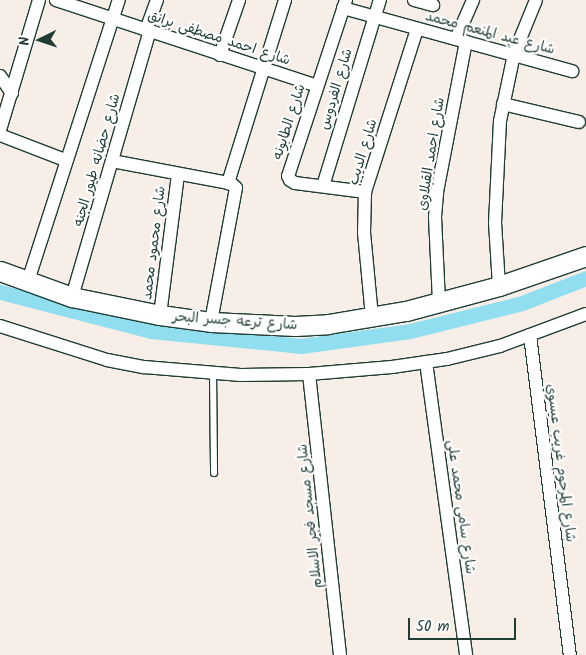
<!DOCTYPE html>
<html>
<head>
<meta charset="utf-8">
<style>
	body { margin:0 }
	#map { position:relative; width:586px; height:655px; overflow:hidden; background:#f6eee7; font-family:Kalam,"Playpen Sans Arabic",sans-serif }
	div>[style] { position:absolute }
	.canal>* { height:15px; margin:-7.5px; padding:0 7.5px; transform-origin:7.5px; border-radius:7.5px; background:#90deef }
	.roads { filter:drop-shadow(1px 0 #1f3d34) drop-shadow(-1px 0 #1f3d34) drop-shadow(0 1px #1f3d34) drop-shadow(0 -1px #1f3d34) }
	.lane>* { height:6px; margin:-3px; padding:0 3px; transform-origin:3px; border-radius:3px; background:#fff }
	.street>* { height:12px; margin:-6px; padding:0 6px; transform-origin:6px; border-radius:6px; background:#fff }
	.secondary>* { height:19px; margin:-9.5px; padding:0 9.5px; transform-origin:9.5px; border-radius:9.5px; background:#fff }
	span { translate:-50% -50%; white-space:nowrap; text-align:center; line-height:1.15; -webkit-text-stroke:4.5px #fff; paint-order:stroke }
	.street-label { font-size:14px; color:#1f3d34 }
	.north { position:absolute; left:15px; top:15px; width:50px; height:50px; -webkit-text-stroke:4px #fff; paint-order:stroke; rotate:266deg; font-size:14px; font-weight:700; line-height:20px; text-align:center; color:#1f3d34 }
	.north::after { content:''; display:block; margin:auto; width:18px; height:22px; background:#1f3d34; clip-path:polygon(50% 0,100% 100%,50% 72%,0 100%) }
	.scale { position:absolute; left:408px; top:618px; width:108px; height:22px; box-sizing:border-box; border:2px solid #1f3d34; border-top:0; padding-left:6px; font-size:15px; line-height:18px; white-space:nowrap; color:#1f3d34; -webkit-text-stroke:4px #fff; paint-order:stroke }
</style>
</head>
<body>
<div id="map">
	<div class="canal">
		<i style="left:0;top:292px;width:156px;rotate:14.5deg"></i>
		<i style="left:151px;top:331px;width:151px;rotate:5.7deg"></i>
		<i style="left:301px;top:346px;width:110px;rotate:-7.8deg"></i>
		<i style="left:410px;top:331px;width:115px;rotate:-14deg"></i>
		<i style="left:522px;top:303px;width:69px;rotate:-21.3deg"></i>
	</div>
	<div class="roads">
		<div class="lane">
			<i style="left:213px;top:372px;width:101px;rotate:89.4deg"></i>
		</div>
		<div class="street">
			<i style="left:56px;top:0;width:275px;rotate:18.2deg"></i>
			<i style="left:346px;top:0;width:185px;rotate:108.2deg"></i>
			<i style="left:288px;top:176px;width:4px;rotate:63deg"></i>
			<i style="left:290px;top:180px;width:6px;rotate:31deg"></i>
			<i style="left:295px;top:183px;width:71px;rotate:7.3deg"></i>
			<i style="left:414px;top:0;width:20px;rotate:15deg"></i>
			<i style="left:343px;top:8px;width:238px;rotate:15.4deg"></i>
			<i style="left:146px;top:30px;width:32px;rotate:-70deg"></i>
			<i style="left:456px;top:39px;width:43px;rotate:-66.4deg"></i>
			<i style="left:220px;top:55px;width:58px;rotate:-70.9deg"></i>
			<i style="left:0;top:76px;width:21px;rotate:55deg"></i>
			<i style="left:503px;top:104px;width:78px;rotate:13.3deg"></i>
			<i style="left:0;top:130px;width:136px;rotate:-73.3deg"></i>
			<i style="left:0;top:135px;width:70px;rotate:21deg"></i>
			<i style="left:112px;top:161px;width:118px;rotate:10.7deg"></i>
			<i style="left:228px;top:183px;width:5px;rotate:22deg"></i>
			<i style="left:233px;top:185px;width:4px;rotate:45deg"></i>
			<i style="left:236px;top:188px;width:136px;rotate:100.6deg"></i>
			<i style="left:228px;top:183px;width:192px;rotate:-72.7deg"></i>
			<i style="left:323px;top:186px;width:195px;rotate:-73deg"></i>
			<i style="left:28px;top:281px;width:295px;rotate:-72.1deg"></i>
			<i style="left:499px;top:286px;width:63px;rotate:-93.6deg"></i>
			<i style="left:495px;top:223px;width:102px;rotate:-87.2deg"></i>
			<i style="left:500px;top:121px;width:68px;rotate:-78.2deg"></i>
			<i style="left:514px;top:54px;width:58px;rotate:-67.8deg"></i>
			<i style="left:72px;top:297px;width:277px;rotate:-73.7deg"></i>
			<i style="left:439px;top:302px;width:85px;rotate:-92.7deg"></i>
			<i style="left:435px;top:217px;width:25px;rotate:-85deg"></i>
			<i style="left:437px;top:192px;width:153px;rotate:-79.1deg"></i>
			<i style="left:160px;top:315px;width:142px;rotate:-82.7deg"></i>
			<i style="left:372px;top:317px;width:84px;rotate:-95.4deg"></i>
			<i style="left:364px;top:233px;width:41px;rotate:-88.6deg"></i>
			<i style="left:365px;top:192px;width:171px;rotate:-72.3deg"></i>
			<i style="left:0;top:326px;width:112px;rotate:17.6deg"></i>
			<i style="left:107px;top:360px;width:38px;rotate:11deg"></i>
			<i style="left:144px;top:367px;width:97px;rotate:4.7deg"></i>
			<i style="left:241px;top:375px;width:68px;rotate:-0.8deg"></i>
			<i style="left:309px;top:374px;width:83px;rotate:-4.8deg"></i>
			<i style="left:392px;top:367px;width:56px;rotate:-8.3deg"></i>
			<i style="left:447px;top:359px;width:55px;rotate:-13.8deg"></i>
			<i style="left:500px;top:346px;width:92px;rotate:-20.4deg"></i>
			<i style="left:530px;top:335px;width:322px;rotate:82.9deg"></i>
			<i style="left:426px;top:362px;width:296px;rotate:82.2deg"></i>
			<i style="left:309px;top:374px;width:283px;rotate:83.7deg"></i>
		</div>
		<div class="secondary">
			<i style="left:0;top:271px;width:77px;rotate:19.9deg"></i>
			<i style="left:72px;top:297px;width:90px;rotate:11.6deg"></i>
			<i style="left:160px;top:315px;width:51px;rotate:7.8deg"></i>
			<i style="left:211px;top:322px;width:84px;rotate:2.7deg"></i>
			<i style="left:295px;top:326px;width:33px;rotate:-3deg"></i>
			<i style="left:328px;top:324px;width:79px;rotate:-9.5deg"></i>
			<i style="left:406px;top:311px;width:96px;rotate:-15deg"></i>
			<i style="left:499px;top:286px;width:92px;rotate:-19deg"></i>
		</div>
	</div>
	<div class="street-label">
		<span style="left:490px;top:33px;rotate:15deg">شارع عبد المنعم محمد</span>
		<span style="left:219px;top:38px;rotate:18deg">شارع احمد مصطفى برانق</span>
		<span style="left:336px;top:89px;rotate:-73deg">شارع الفردوس</span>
		<span style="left:289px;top:122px;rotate:-72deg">شارع الطابونه</span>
		<span style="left:363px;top:152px;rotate:-73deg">شارع الديب</span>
		<span style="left:431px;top:154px;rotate:-81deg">شارع احمد القبلاوى</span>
		<span style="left:97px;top:160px;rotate:-74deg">شارع حضانه طيور الجنه</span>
		<span style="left:154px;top:243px;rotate:-83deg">شارع محمود محمد</span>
		<span style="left:235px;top:321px;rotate:4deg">شارع ترعه جسر البحر</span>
		<span style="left:561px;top:463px;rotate:83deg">شارع المرحوم غريب عيسوي</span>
		<span style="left:461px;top:507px;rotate:82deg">شارع سامى محمد على</span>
		<span style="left:310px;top:516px;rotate:-96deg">شارع مسجد فجر الاسلام</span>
	</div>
	<div class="north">N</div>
	<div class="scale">50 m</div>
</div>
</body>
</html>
